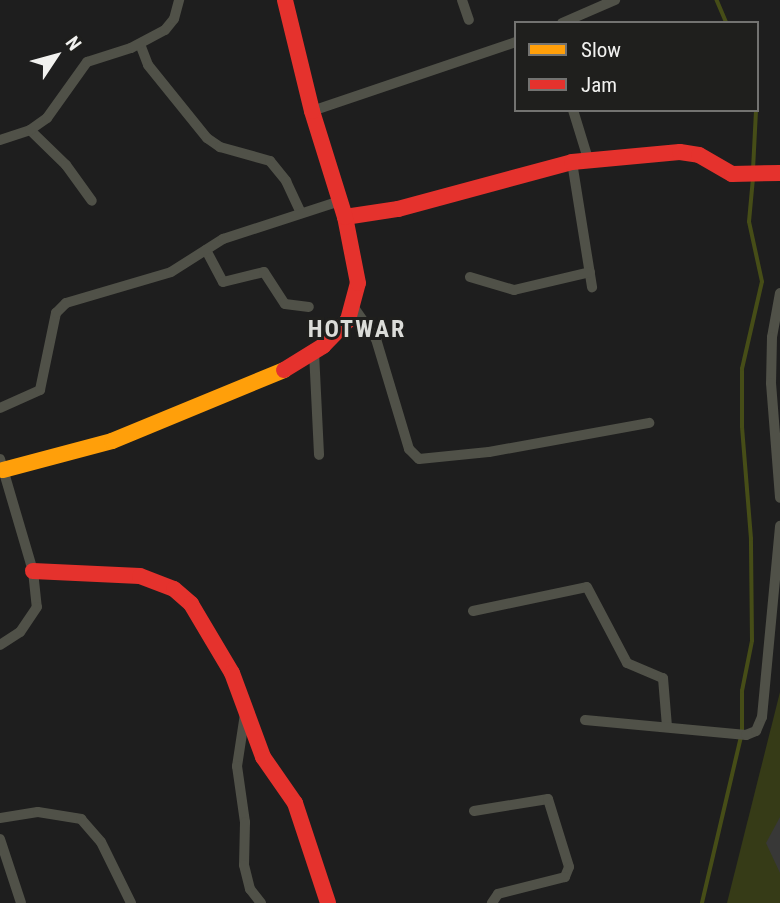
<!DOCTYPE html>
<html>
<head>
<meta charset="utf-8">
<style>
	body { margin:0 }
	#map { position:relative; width:780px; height:903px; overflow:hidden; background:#1e1e1e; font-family:"Roboto Condensed",sans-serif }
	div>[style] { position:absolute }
	.green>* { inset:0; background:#363b17 }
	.stream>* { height:3.5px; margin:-1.75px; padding:0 1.75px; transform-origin:1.75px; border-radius:1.75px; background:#464d17 }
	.building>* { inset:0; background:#383837 }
	.street>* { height:10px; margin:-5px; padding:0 5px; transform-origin:5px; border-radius:5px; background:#505148 }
	.slow>* { height:16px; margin:-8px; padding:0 8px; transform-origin:8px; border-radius:8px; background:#ff9f0a }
	.jam>* { height:16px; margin:-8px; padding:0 8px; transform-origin:8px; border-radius:8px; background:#e5322d }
	span { translate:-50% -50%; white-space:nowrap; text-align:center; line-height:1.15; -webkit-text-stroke:6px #1f1f1d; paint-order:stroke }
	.district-label { font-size:24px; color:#dbdcd8; font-weight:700; letter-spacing:2px }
	.legend { position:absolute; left:514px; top:21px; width:245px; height:91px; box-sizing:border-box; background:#1f1f1d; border:2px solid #737371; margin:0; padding:9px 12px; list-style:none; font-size:21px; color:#f1f1ef }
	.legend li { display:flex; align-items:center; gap:14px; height:35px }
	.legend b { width:35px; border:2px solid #737371 }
	.north { position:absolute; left:21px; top:21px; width:70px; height:70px; -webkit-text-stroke:5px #1f1f1d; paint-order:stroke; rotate:54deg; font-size:19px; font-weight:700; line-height:28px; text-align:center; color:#f1f1ef }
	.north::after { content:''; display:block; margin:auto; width:24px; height:32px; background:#f1f1ef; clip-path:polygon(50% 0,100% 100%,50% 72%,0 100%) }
</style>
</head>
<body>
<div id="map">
	<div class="green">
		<i style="clip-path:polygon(780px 692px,780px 903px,727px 903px)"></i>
	</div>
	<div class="stream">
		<i style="left:717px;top:0;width:25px;rotate:67deg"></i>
		<i style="left:753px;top:170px;width:60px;rotate:-87.1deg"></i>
		<i style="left:702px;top:903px;width:175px;rotate:-76.8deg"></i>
		<i style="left:742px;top:733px;width:42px;rotate:-90deg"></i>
		<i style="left:742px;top:691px;width:51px;rotate:-78.7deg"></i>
		<i style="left:752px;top:641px;width:102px;rotate:-90.6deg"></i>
		<i style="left:751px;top:539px;width:112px;rotate:-94.6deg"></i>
		<i style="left:742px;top:427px;width:58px;rotate:-90deg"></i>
		<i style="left:742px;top:369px;width:89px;rotate:-77.1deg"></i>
		<i style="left:762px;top:282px;width:61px;rotate:-102.2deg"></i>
		<i style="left:749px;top:222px;width:44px;rotate:-84.8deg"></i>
	</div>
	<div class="building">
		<i style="clip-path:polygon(780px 817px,780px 873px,766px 843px)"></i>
	</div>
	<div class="street">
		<i style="left:462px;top:0;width:21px;rotate:71deg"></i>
		<i style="left:562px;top:23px;width:58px;rotate:-23.5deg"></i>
		<i style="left:140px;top:44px;width:22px;rotate:69deg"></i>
		<i style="left:148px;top:65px;width:94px;rotate:51.1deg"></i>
		<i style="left:207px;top:138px;width:16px;rotate:35deg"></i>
		<i style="left:220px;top:147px;width:52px;rotate:15.6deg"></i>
		<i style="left:270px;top:161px;width:26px;rotate:51deg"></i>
		<i style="left:286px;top:181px;width:35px;rotate:65deg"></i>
		<i style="left:573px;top:110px;width:54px;rotate:72.9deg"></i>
		<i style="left:312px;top:111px;width:215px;rotate:-18.7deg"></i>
		<i style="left:30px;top:130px;width:50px;rotate:44.2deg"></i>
		<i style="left:66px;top:165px;width:44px;rotate:54.2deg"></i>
		<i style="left:0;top:140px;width:32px;rotate:-18deg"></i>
		<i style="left:30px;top:130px;width:21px;rotate:-35deg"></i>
		<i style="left:47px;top:118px;width:69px;rotate:-54.5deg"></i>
		<i style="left:87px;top:62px;width:46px;rotate:-17.7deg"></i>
		<i style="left:131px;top:48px;width:38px;rotate:-28deg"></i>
		<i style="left:165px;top:30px;width:14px;rotate:-51deg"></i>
		<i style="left:174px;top:19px;width:20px;rotate:-75deg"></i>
		<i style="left:572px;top:162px;width:127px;rotate:80.9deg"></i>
		<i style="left:206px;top:250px;width:36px;rotate:62deg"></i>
		<i style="left:223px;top:282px;width:42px;rotate:-13.7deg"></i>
		<i style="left:264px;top:272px;width:38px;rotate:57deg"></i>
		<i style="left:285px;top:304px;width:24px;rotate:7deg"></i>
		<i style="left:470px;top:277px;width:46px;rotate:16.5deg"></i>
		<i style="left:514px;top:290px;width:78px;rotate:-13.3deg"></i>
		<i style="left:780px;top:293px;width:45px;rotate:100.3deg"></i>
		<i style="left:772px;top:337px;width:46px;rotate:91.2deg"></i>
		<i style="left:771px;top:383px;width:115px;rotate:85.5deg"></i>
		<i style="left:355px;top:309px;width:37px;rotate:55deg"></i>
		<i style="left:376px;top:339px;width:115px;rotate:73.3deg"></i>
		<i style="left:409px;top:449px;width:14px;rotate:45deg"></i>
		<i style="left:419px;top:459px;width:70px;rotate:-5.7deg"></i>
		<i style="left:489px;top:452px;width:163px;rotate:-10.3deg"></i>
		<i style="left:314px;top:352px;width:103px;rotate:87.2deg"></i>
		<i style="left:0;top:408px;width:44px;rotate:-24.2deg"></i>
		<i style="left:40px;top:390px;width:79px;rotate:-78.3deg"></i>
		<i style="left:56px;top:313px;width:14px;rotate:-45deg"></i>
		<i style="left:66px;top:303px;width:109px;rotate:-16.4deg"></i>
		<i style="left:171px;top:272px;width:62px;rotate:-32.4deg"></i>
		<i style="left:223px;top:239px;width:123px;rotate:-18deg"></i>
		<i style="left:0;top:459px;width:117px;rotate:73.6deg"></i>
		<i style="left:33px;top:571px;width:36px;rotate:84deg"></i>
		<i style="left:37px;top:607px;width:30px;rotate:124deg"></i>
		<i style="left:20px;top:632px;width:24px;rotate:147deg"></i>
		<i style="left:473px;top:611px;width:116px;rotate:-11.9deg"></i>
		<i style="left:587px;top:587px;width:86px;rotate:62.2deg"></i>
		<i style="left:627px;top:663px;width:39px;rotate:23deg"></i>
		<i style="left:663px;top:678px;width:49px;rotate:85.3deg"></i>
		<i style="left:245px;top:714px;width:53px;rotate:98.7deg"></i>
		<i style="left:237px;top:766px;width:57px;rotate:81.9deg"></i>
		<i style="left:245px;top:822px;width:43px;rotate:91.3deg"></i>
		<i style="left:244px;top:865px;width:25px;rotate:76deg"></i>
		<i style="left:250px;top:889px;width:18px;rotate:52deg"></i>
		<i style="left:585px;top:720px;width:162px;rotate:5.3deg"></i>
		<i style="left:746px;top:735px;width:11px;rotate:-22deg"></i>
		<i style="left:756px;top:731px;width:15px;rotate:-67deg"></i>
		<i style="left:762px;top:717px;width:192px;rotate:-84.6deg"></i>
		<i style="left:474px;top:811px;width:75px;rotate:-9.2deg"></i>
		<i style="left:548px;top:799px;width:71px;rotate:72.8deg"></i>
		<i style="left:569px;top:867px;width:11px;rotate:112deg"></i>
		<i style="left:565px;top:877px;width:69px;rotate:165.8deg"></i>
		<i style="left:498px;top:894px;width:11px;rotate:124deg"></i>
		<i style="left:0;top:818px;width:38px;rotate:-9deg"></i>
		<i style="left:38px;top:812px;width:44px;rotate:9.2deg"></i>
		<i style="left:81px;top:819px;width:30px;rotate:49deg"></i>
		<i style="left:101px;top:842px;width:68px;rotate:63.8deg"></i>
		<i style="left:0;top:839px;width:67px;rotate:71.8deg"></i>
	</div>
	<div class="slow">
		<i style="left:3px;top:470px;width:113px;rotate:-14.9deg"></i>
		<i style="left:112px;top:441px;width:186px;rotate:-22.4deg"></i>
	</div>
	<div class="jam">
		<i style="left:345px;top:217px;width:54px;rotate:-8.6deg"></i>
		<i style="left:398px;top:209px;width:180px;rotate:-15.1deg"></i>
		<i style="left:572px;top:162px;width:108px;rotate:-5.3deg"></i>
		<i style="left:680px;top:152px;width:19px;rotate:9deg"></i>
		<i style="left:699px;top:155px;width:38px;rotate:30deg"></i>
		<i style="left:732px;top:174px;width:48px;rotate:-1.2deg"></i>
		<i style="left:284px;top:370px;width:46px;rotate:-31.6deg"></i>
		<i style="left:323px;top:346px;width:36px;rotate:-46deg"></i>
		<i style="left:348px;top:320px;width:38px;rotate:-75deg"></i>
		<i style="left:358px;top:283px;width:67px;rotate:-101.1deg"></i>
		<i style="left:345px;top:217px;width:111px;rotate:-107.3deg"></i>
		<i style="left:312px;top:111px;width:114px;rotate:-103.7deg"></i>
		<i style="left:33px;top:571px;width:107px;rotate:2.7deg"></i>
		<i style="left:140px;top:576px;width:36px;rotate:21deg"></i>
		<i style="left:174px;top:589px;width:23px;rotate:41deg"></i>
		<i style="left:191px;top:604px;width:80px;rotate:59.3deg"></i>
		<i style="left:232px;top:673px;width:90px;rotate:69.7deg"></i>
		<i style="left:263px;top:757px;width:56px;rotate:55.2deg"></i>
		<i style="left:295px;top:803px;width:105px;rotate:71.7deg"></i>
	</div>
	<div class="district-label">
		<span style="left:357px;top:330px">HOTWAR</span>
	</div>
	<ul class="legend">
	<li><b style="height:9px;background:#ff9f0a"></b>Slow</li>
	<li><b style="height:9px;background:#e5322d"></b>Jam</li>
	</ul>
	<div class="north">N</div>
</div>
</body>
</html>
